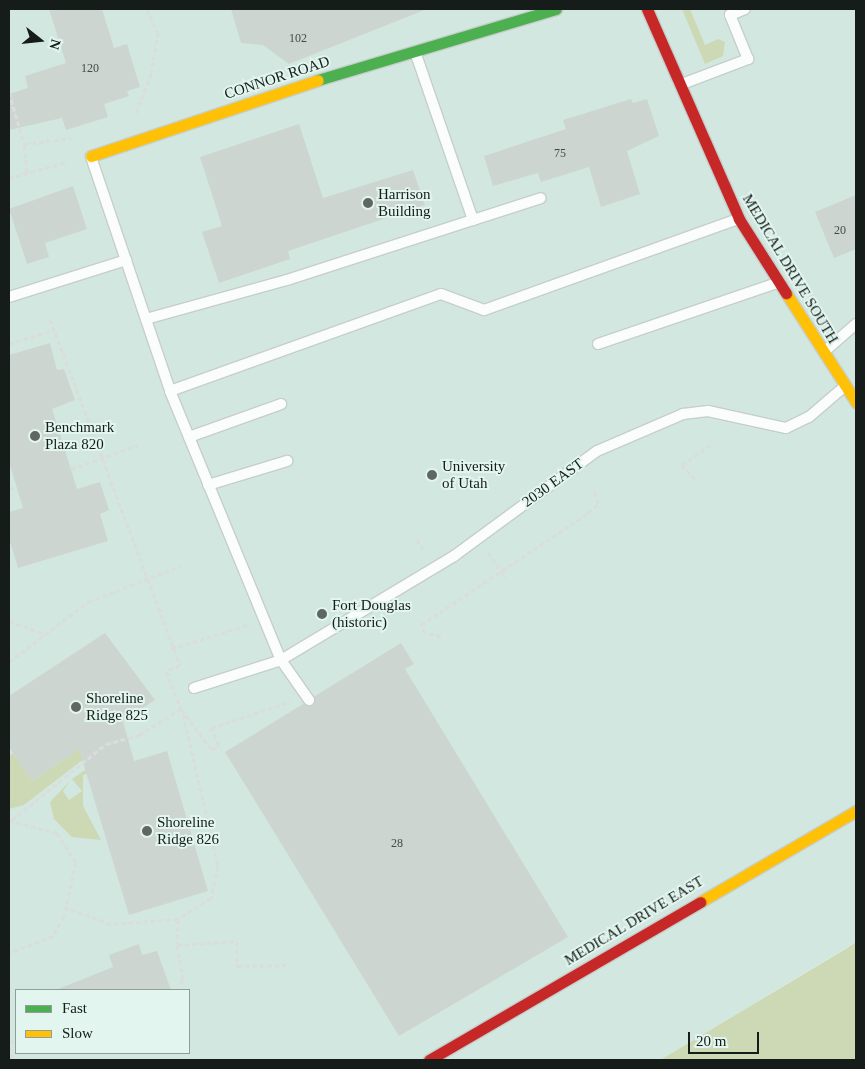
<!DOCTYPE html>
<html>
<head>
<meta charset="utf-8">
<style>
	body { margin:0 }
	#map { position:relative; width:865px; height:1069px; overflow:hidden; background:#e6f1ed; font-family:Georgia,serif }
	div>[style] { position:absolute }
	.built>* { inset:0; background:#d2e7e0 }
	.green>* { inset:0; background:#ccd9b4 }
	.building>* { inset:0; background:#cdd5d1 }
	.path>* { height:3px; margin-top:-1.5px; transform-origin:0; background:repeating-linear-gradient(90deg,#d9dddb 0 5px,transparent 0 7.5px) }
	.roads { filter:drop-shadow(1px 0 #c6cecb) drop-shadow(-1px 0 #c6cecb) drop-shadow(0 1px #c6cecb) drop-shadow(0 -1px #c6cecb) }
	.lane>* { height:10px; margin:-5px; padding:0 5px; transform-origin:5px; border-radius:5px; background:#fbfdfc }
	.fast>* { height:11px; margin:-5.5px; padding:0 5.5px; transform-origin:5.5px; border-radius:5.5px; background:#4caf50 }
	.slow>* { height:11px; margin:-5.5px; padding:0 5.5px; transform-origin:5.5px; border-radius:5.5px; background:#ffc107 }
	.jam>* { height:11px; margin:-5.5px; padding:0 5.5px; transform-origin:5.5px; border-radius:5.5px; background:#c62828 }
	.dots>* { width:14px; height:14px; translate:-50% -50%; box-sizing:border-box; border:2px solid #e2f5ee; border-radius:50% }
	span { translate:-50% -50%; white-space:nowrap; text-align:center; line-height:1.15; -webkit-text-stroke:4px #e2f5ee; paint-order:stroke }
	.number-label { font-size:12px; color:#434a48 }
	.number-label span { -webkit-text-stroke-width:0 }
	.street-label { font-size:15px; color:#151c1a }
	.poi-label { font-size:15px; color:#151c1a }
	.left { translate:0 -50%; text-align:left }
	.frame { position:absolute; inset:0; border:10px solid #151c1a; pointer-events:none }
	.legend { position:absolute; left:15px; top:989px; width:175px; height:65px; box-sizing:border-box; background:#e2f5ee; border:1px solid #909e99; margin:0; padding:6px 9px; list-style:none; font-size:15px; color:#151c1a }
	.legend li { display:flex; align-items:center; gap:10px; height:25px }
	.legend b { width:25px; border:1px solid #909e99 }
	.north { position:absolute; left:15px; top:15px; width:50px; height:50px; -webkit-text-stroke:4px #e2f5ee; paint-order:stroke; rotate:106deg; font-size:14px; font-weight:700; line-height:20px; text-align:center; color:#151c1a }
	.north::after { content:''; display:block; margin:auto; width:18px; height:22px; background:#151c1a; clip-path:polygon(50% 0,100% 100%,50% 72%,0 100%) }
	.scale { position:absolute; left:688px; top:1032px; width:71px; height:22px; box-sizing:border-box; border:2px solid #151c1a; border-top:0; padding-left:6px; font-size:15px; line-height:18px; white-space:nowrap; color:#151c1a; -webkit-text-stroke:4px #e2f5ee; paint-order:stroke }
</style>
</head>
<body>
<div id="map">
	<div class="built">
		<i style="clip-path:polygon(evenodd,9px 9px,856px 9px,856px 942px,660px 1060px,9px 1060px,9px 9px,16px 990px,189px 990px,189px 1053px,16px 1053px,16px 990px)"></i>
	</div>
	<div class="green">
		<i style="clip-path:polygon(682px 9px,690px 9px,705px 45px,718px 39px,725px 42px,723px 56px,705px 64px)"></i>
		<i style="clip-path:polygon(85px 745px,85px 758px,24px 805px,9px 809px,9px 756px,13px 753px,32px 781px)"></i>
		<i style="clip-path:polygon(107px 755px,110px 766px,83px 775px,83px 806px,101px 840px,72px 837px,54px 819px,50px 802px,70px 781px,63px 791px,69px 800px,82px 791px,72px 779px)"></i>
		<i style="clip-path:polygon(856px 942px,856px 1060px,660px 1060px,847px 948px)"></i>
	</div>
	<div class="building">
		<i style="clip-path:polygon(49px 9px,102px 9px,114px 48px,127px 44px,140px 87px,127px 91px,129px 96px,104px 104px,108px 117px,66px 130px,62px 118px,9px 130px,9px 94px,28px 88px,25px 76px,66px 63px)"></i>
		<i style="clip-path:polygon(231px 9px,427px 9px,289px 64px,263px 45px,241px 43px)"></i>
		<i style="clip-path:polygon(631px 99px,633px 103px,647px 99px,659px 136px,627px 151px,640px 194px,601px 207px,589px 167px,541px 182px,538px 173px,493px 186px,484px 156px,566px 129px,563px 120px)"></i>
		<i style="clip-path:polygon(299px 124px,323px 198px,413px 170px,425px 205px,288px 251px,290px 259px,219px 283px,202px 232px,222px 226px,200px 157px)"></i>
		<i style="clip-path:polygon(73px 186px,87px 229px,45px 243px,49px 257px,27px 264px,9px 209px)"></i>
		<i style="clip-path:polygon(856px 195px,856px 249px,834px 258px,815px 212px)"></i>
		<i style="clip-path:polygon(50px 343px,57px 370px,64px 369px,75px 400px,52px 409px,77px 489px,100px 482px,109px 510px,100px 514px,108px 541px,18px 568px,9px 538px,9px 512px,23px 508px,9px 462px,9px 355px)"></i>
		<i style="clip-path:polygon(105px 633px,155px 700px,123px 721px,134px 761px,167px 751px,208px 891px,129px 915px,79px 749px,32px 781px,9px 747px,9px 696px)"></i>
		<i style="clip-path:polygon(401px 643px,414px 664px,405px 669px,568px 937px,399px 1036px,225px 752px,303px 704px,313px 706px,315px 696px)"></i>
		<i style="clip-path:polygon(139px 944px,142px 955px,157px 951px,171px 990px,56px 990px,113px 967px,109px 955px)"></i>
	</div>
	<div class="path">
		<i style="left:9px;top:92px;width:54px;rotate:73.9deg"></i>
		<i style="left:136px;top:113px;width:42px;rotate:-69deg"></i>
		<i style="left:151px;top:74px;width:41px;rotate:-80.1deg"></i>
		<i style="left:158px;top:34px;width:27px;rotate:-114deg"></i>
		<i style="left:27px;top:172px;width:28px;rotate:-96deg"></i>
		<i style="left:24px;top:144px;width:48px;rotate:-7.1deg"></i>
		<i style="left:9px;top:178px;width:61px;rotate:-15.2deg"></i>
		<i style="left:50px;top:319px;width:370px;rotate:69.4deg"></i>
		<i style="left:180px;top:665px;width:15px;rotate:157deg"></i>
		<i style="left:166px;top:671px;width:46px;rotate:68.4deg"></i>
		<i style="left:183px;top:714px;width:156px;rotate:77deg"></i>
		<i style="left:218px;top:866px;width:33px;rotate:102deg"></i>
		<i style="left:211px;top:898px;width:39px;rotate:148deg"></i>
		<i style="left:178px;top:919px;width:67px;rotate:175.7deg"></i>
		<i style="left:111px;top:924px;width:47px;rotate:-160deg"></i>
		<i style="left:9px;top:344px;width:47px;rotate:-17.3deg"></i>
		<i style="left:71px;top:469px;width:71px;rotate:-19.7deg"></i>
		<i style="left:695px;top:479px;width:19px;rotate:-133deg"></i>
		<i style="left:682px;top:465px;width:37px;rotate:-35deg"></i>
		<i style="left:9px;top:489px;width:7px;rotate:-16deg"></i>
		<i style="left:417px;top:539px;width:15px;rotate:62deg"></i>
		<i style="left:488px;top:552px;width:32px;rotate:56deg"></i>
		<i style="left:9px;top:621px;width:37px;rotate:20deg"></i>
		<i style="left:441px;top:636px;width:16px;rotate:-169deg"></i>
		<i style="left:425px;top:633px;width:9px;rotate:-117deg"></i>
		<i style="left:421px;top:625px;width:201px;rotate:-33.8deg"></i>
		<i style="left:588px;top:513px;width:13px;rotate:-42deg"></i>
		<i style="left:598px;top:504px;width:16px;rotate:-105deg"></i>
		<i style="left:171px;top:649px;width:80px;rotate:-17.5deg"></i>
		<i style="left:9px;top:662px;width:99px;rotate:-37.2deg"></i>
		<i style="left:88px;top:602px;width:100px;rotate:-21.2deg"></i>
		<i style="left:9px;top:820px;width:50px;rotate:15.2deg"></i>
		<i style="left:57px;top:833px;width:35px;rotate:57deg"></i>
		<i style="left:76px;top:862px;width:55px;rotate:102.5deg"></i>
		<i style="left:64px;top:916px;width:23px;rotate:119deg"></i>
		<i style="left:53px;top:936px;width:47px;rotate:158.9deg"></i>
		<i style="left:12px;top:820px;width:121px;rotate:-39deg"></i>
		<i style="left:106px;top:744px;width:34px;rotate:-15deg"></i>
		<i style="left:139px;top:735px;width:49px;rotate:-31.8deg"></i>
		<i style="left:181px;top:709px;width:51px;rotate:52.9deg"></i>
		<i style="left:212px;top:750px;width:9px;rotate:-36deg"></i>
		<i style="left:219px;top:745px;width:19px;rotate:-115deg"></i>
		<i style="left:211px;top:728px;width:84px;rotate:-18.6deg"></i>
		<i style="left:178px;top:919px;width:26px;rotate:92deg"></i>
		<i style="left:177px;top:945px;width:60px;rotate:-3.8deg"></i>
		<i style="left:237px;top:941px;width:25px;rotate:90deg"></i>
		<i style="left:237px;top:966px;width:49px;rotate:-1.2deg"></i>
		<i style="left:177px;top:945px;width:36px;rotate:80deg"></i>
		<i style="left:183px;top:980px;width:5px;rotate:127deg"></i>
		<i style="left:9px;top:1043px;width:8px;rotate:-23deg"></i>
		<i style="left:9px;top:1047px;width:14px;rotate:73deg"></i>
	</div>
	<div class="roads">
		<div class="lane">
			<i style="left:682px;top:84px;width:71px;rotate:-20.7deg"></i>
			<i style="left:748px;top:59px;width:48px;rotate:-112.2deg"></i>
			<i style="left:730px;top:15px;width:16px;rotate:-22deg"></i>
			<i style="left:91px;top:157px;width:247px;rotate:71.3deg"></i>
			<i style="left:170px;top:391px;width:291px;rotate:67.6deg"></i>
			<i style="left:281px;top:660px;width:49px;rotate:55deg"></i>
			<i style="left:473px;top:220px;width:71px;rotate:-17.9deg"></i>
			<i style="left:9px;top:297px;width:123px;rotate:-17.5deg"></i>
			<i style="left:146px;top:319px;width:146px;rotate:-15.5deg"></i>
			<i style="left:287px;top:280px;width:195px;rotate:-17.9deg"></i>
			<i style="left:473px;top:220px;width:178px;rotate:-109deg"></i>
			<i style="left:598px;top:344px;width:189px;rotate:-18.8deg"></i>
			<i style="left:825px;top:351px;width:41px;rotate:-41.1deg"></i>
			<i style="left:170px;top:391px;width:288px;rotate:-19.7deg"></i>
			<i style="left:441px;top:294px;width:46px;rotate:20.4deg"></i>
			<i style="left:484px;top:310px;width:270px;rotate:-19.7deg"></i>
			<i style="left:189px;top:437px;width:98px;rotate:-19.7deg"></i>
			<i style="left:208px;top:485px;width:83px;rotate:-16.9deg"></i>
			<i style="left:194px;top:688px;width:91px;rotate:-17.8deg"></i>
			<i style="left:281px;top:660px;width:202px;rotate:-31deg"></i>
			<i style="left:454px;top:556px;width:177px;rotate:-36.3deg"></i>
			<i style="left:597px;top:451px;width:94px;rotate:-23.3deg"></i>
			<i style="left:683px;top:414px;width:25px;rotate:-7deg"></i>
			<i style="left:708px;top:411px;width:80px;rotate:12.3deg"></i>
			<i style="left:786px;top:428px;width:25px;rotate:-26deg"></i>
			<i style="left:809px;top:417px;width:48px;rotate:-40.7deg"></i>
		</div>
		<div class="fast">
			<i style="left:318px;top:80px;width:248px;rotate:-16.6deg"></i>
		</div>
		<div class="slow">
			<i style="left:91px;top:156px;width:239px;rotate:-18.5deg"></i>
			<i style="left:786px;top:293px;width:130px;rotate:57.3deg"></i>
			<i style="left:700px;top:902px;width:181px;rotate:-30.3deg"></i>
		</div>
		<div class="jam">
			<i style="left:647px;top:9px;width:229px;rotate:66.3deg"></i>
			<i style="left:739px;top:219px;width:88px;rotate:57.6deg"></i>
			<i style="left:429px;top:1060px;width:314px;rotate:-30.2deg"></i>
		</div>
	</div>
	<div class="dots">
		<i style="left:368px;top:203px;background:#5e6764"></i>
		<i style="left:35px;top:436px;background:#5e6764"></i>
		<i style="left:432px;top:475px;background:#5e6764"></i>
		<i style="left:322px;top:614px;background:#5e6764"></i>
		<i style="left:76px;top:707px;background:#5e6764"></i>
		<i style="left:147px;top:831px;background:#5e6764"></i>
	</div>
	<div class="number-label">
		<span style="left:298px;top:39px">102</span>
		<span style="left:90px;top:69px">120</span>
		<span style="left:560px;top:154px">75</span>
		<span style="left:840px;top:231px">20</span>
		<span style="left:397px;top:844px">28</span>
	</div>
	<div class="street-label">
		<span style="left:277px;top:78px;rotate:-18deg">CONNOR ROAD</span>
		<span style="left:790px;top:269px;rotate:59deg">MEDICAL DRIVE SOUTH</span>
		<span style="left:553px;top:483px;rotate:-36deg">2030 EAST</span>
		<span style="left:634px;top:921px;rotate:-31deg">MEDICAL DRIVE EAST</span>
	</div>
	<div class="poi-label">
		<span class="left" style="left:378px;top:203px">Harrison<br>Building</span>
		<span class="left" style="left:45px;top:436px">Benchmark<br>Plaza 820</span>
		<span class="left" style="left:442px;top:475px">University<br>of Utah</span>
		<span class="left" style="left:332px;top:614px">Fort Douglas<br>(historic)</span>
		<span class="left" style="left:86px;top:707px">Shoreline<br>Ridge 825</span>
		<span class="left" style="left:157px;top:831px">Shoreline<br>Ridge 826</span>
	</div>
	<div class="frame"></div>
	<ul class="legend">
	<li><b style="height:6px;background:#4caf50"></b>Fast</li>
	<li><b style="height:6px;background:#ffc107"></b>Slow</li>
	</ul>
	<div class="north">N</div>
	<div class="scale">20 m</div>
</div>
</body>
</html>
